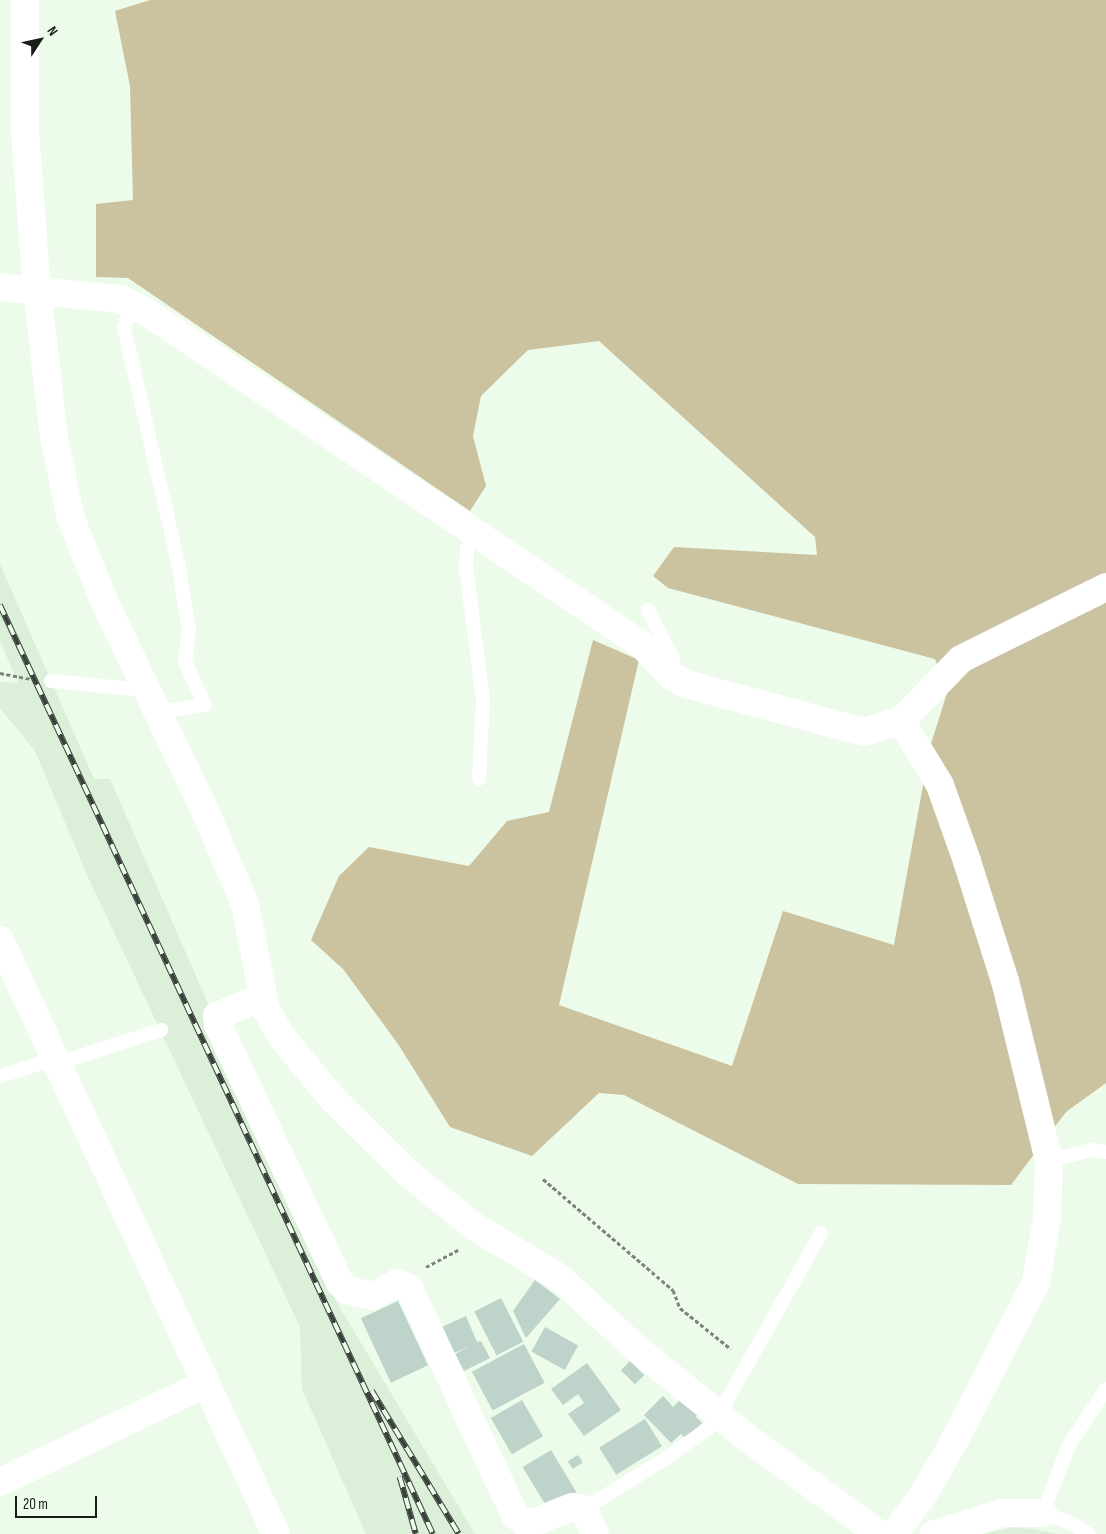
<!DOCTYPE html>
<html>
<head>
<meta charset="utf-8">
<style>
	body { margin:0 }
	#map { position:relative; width:1106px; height:1534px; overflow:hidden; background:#ecfbea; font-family:"Sofia Sans Condensed",sans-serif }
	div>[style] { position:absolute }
	.built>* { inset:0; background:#dcf0d9 }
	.green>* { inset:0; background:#cbc29f }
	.building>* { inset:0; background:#bed3c9; transform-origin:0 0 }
	.path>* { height:3px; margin-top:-1.5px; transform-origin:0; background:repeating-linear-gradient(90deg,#7b857a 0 4px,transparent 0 6.5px) }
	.service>* { height:14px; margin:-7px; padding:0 7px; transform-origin:7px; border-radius:7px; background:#fff }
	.minor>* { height:28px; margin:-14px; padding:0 14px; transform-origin:14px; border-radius:14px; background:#fff }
	.tertiary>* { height:28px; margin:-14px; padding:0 14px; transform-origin:14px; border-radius:14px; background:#fff }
	.rail>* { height:5.5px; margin-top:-2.75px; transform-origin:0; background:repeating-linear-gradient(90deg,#ecfbea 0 11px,#3a403a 0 22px); box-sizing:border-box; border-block:1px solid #3a403a }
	span { translate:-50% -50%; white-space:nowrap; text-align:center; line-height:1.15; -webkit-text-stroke:4px #ecfbea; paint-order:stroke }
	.north { position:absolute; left:15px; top:15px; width:50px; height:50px; -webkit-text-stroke:4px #ecfbea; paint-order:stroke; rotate:55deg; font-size:14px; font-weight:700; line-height:20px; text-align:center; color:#181d18 }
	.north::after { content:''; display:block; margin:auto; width:18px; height:22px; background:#181d18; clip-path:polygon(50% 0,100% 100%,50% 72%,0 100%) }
	.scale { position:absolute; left:15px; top:1496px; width:82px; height:22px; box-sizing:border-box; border:2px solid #181d18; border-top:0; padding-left:6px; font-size:15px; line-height:18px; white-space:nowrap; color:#181d18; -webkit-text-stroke:4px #ecfbea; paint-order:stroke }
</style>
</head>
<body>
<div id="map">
	<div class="built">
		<i style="clip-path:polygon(0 564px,94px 779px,110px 779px,210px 1008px,202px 1013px,339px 1306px,475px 1534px,366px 1534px,302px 1389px,300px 1327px,88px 877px,35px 751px,0 708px,0 682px,18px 683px,0 641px)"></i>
		<i style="clip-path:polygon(1013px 1527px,1032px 1529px,1058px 1534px,984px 1534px)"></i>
	</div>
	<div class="green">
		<i style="clip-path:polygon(150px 0,1106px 0,1106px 1083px,1066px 1112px,1011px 1185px,798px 1184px,624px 1095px,599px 1093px,532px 1156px,450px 1127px,398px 1044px,343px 969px,311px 940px,339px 876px,369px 847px,469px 866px,507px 821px,549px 812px,593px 640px,639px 660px,559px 1005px,732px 1066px,783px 911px,894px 945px,930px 747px,947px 693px,935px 659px,668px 588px,653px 576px,674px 547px,817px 555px,815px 537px,599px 341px,528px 350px,481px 396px,473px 436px,486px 486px,470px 511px,128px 278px,96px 277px,96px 204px,133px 200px,130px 86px,115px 11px)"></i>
	</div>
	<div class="building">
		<i style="clip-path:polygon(535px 1280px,560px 1299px,526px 1338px,513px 1311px)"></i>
		<i style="left:501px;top:1298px;width:49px;height:30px;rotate:63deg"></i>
		<i style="left:398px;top:1301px;width:71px;height:41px;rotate:65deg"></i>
		<i style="clip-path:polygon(466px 1316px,477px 1342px,481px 1341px,490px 1358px,464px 1371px,455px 1354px,470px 1346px,454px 1353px,442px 1327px)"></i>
		<i style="left:545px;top:1327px;width:38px;height:28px;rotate:29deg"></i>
		<i style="left:524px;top:1344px;width:44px;height:59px;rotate:62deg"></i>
		<i style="left:630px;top:1361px;width:20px;height:13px;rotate:45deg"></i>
		<i style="clip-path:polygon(587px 1363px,621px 1410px,584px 1436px,568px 1414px,584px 1403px,578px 1394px,563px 1405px,551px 1389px)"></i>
		<i style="clip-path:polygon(663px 1396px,673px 1407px,683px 1397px,698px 1413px,696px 1417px,702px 1423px,686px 1439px,681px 1434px,671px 1443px,644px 1415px)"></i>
		<i style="left:522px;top:1400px;width:42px;height:36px;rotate:60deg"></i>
		<i style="left:645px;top:1419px;width:32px;height:54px;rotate:58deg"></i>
		<i style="left:551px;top:1450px;width:49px;height:33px;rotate:59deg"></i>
		<i style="left:578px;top:1455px;width:9px;height:12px;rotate:58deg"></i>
	</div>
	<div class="path">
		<i style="left:0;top:673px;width:32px;rotate:11deg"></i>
		<i style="left:543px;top:1179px;width:171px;rotate:40.5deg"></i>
		<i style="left:673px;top:1290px;width:19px;rotate:69deg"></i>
		<i style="left:680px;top:1308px;width:65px;rotate:38.8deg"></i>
		<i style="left:426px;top:1267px;width:38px;rotate:-28deg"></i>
	</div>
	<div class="service">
		<i style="left:132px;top:303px;width:25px;rotate:108deg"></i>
		<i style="left:124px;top:327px;width:241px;rotate:77.1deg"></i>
		<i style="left:178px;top:562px;width:70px;rotate:80.9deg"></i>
		<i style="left:189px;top:631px;width:31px;rotate:97deg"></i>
		<i style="left:185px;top:662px;width:47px;rotate:65.1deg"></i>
		<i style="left:205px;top:705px;width:48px;rotate:171.5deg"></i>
		<i style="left:474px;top:534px;width:17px;rotate:115deg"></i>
		<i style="left:467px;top:549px;width:19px;rotate:93deg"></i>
		<i style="left:466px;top:568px;width:133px;rotate:82.7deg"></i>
		<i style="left:483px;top:700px;width:79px;rotate:92.9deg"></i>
		<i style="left:648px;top:610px;width:55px;rotate:63deg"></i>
		<i style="left:673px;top:659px;width:15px;rotate:101deg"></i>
		<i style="left:51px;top:681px;width:83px;rotate:5.5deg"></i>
		<i style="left:134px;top:689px;width:11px;rotate:-10deg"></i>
		<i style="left:0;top:1076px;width:43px;rotate:-17.6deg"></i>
		<i style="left:41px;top:1063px;width:30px;rotate:-8deg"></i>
		<i style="left:71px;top:1059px;width:95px;rotate:-17.9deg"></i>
		<i style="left:1049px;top:1161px;width:43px;rotate:-14.7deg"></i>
		<i style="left:1091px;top:1150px;width:15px;rotate:8deg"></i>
		<i style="left:584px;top:1509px;width:99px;rotate:-31.8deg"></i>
		<i style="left:668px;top:1457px;width:55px;rotate:-35.4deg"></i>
		<i style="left:713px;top:1425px;width:220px;rotate:-60.6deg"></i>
		<i style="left:1089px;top:1534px;width:21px;rotate:-149deg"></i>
		<i style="left:1071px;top:1523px;width:30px;rotate:-160deg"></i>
		<i style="left:1043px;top:1513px;width:73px;rotate:-69.1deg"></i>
		<i style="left:1069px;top:1445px;width:67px;rotate:-56.5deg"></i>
	</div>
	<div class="minor">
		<i style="left:263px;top:997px;width:50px;rotate:157.6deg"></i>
		<i style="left:217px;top:1016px;width:9px;rotate:84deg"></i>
		<i style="left:218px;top:1025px;width:285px;rotate:64.7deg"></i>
		<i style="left:340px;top:1283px;width:10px;rotate:45deg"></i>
		<i style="left:347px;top:1290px;width:27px;rotate:13deg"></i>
		<i style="left:373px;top:1296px;width:27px;rotate:-28deg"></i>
		<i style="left:397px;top:1283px;width:13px;rotate:23deg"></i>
		<i style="left:409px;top:1288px;width:251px;rotate:65deg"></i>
		<i style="left:515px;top:1515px;width:11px;rotate:38deg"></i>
		<i style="left:524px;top:1522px;width:10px"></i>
		<i style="left:534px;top:1522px;width:41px;rotate:-21.5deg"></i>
		<i style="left:572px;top:1507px;width:12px;rotate:9deg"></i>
		<i style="left:584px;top:1509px;width:27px;rotate:66deg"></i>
		<i style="left:0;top:1482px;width:229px;rotate:-25.6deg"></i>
		<i style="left:879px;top:1534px;width:160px;rotate:-143.9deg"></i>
		<i style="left:750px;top:1440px;width:146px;rotate:-141.1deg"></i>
		<i style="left:636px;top:1348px;width:103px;rotate:-137.4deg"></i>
		<i style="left:560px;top:1278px;width:99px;rotate:-149deg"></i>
		<i style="left:475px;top:1227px;width:83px;rotate:-141.3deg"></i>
		<i style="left:410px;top:1175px;width:108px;rotate:-135.4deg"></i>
		<i style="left:333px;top:1099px;width:82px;rotate:-129.5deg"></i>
		<i style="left:281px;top:1036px;width:31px;rotate:-119deg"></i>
		<i style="left:266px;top:1009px;width:107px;rotate:-101.3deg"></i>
		<i style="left:245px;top:904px;width:107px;rotate:-113.2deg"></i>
		<i style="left:203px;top:806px;width:228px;rotate:-115.8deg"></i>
		<i style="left:104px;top:601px;width:88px;rotate:-111.9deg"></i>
		<i style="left:71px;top:519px;width:84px;rotate:-101.7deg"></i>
		<i style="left:54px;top:437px;width:147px;rotate:-96.6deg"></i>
		<i style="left:37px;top:291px;width:84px;rotate:5.4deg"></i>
		<i style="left:121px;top:299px;width:27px;rotate:27deg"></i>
		<i style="left:145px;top:311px;width:599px;rotate:33.9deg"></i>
		<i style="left:642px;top:645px;width:41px;rotate:47deg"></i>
		<i style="left:670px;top:675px;width:18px;rotate:29deg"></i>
		<i style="left:686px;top:684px;width:184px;rotate:15.1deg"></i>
		<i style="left:864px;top:732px;width:39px;rotate:-17deg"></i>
		<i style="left:901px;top:721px;width:86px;rotate:-45.9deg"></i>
		<i style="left:961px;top:659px;width:162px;rotate:-26.4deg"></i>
		<i style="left:894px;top:1534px;width:49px;rotate:-53.4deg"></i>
		<i style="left:923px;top:1495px;width:56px;rotate:-59.7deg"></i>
		<i style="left:951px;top:1447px;width:186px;rotate:-62.7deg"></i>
		<i style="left:1036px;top:1282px;width:65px;rotate:-80.2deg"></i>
		<i style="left:1047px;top:1218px;width:57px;rotate:-88deg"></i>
		<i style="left:1049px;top:1161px;width:185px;rotate:-103.7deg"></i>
		<i style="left:1005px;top:981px;width:126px;rotate:-107.6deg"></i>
		<i style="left:967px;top:861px;width:81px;rotate:-109.6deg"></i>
		<i style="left:940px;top:785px;width:75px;rotate:-121.4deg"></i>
		<i style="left:934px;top:1534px;width:71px;rotate:-17.2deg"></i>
		<i style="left:1002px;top:1513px;width:41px"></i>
	</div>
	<div class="tertiary">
		<i style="left:0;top:287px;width:37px;rotate:6deg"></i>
		<i style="left:37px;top:291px;width:159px;rotate:-94.3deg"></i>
		<i style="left:25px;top:132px;width:132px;rotate:-90deg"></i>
		<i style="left:0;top:940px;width:655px;rotate:65.08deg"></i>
	</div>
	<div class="rail">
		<i style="left:0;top:605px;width:1025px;rotate:65.01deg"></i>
		<i style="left:372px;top:1391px;width:167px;rotate:58.7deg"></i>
		<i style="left:400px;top:1477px;width:59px;rotate:74.3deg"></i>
	</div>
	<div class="north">N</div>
	<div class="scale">20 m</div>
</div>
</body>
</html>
